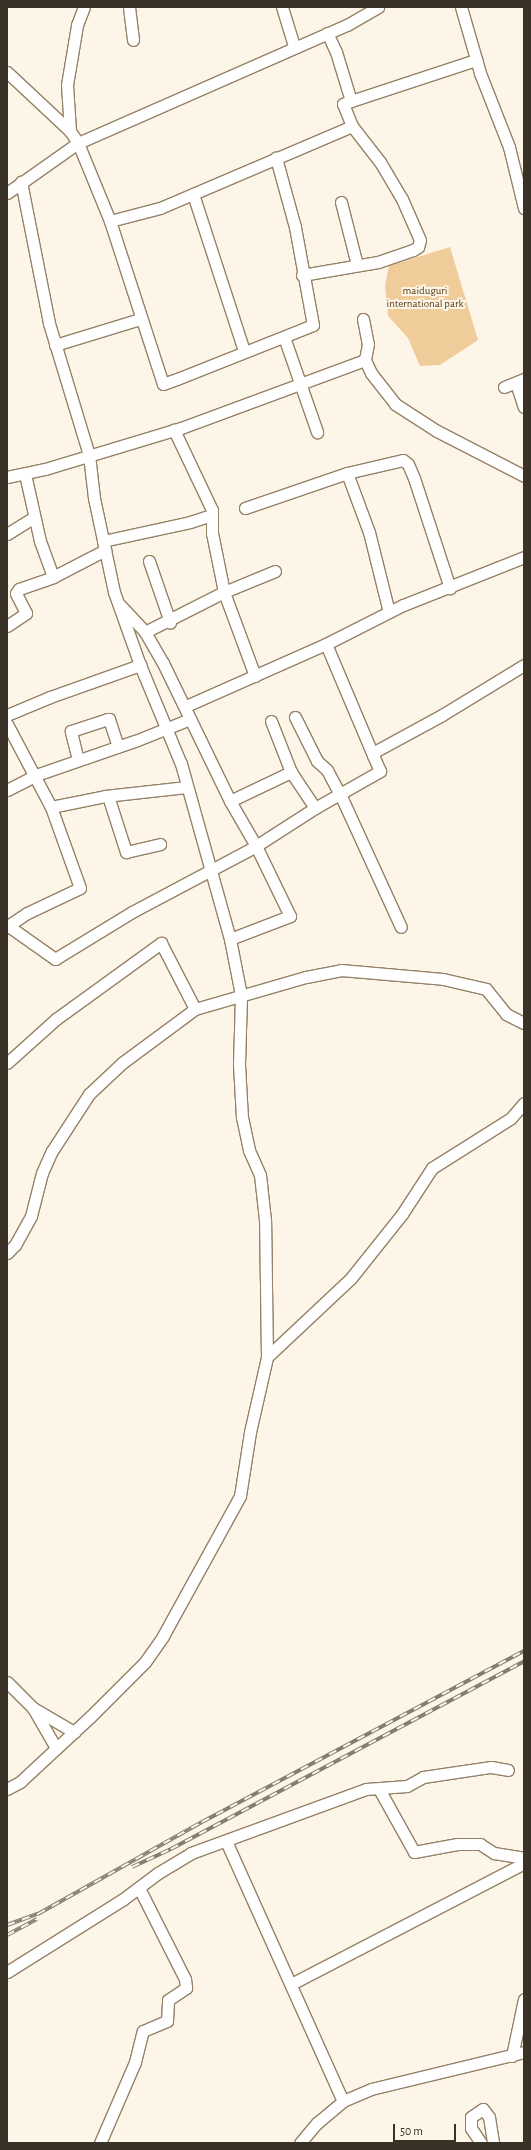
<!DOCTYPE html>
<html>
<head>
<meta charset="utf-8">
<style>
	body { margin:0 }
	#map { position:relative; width:531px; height:2150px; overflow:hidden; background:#fef5e9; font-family:"Alegreya Sans",sans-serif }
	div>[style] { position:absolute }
	.green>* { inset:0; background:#f1cc9b }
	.roads { filter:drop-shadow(1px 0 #958166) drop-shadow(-1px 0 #958166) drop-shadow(0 1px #958166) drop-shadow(0 -1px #958166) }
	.minor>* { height:11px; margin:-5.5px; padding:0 5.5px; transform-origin:5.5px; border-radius:5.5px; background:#fff }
	.rail>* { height:4px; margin-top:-2px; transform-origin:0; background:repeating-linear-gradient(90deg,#fef5e9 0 8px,#867d71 0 16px); box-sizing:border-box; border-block:1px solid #867d71 }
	span { translate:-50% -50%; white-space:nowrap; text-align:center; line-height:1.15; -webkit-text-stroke:4px #fef5e9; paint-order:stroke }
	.park-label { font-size:11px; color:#553911 }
	.frame { position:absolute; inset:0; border:8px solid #3b3227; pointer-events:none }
	.scale { position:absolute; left:393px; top:2124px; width:63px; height:18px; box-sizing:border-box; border:2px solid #3b3227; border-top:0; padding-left:5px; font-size:12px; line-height:14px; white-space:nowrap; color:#3b3227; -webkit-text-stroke:3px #fef5e9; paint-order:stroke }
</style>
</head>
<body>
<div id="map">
	<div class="green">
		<i style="clip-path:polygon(450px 247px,478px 340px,440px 365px,420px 366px,408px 338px,388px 316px,385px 285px,389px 266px)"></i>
	</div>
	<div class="roads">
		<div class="minor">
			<i style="left:129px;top:7px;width:33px;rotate:83deg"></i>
			<i style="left:282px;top:7px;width:41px;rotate:72.9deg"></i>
			<i style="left:461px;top:7px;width:69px;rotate:73.9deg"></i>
			<i style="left:480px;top:73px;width:79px;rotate:68.6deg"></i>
			<i style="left:509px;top:147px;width:63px;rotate:76.2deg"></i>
			<i style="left:7px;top:72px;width:86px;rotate:43.1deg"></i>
			<i style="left:70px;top:131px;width:14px;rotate:56deg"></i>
			<i style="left:78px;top:143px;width:84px;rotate:67.7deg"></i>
			<i style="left:110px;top:221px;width:52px;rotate:-14.6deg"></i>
			<i style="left:160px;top:208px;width:209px;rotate:-23.1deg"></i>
			<i style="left:351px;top:101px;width:132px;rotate:-18.2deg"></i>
			<i style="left:70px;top:131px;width:46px;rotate:-93.7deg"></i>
			<i style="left:67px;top:85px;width:61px;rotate:-80.5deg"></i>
			<i style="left:77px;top:25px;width:19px;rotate:-69deg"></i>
			<i style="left:7px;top:193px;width:87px;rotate:-35.2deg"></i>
			<i style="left:78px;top:143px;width:294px;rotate:-23.7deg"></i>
			<i style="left:347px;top:25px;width:36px;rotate:-30deg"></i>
			<i style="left:193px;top:194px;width:165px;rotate:72deg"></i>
			<i style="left:341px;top:202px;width:65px;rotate:75.7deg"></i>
			<i style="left:110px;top:221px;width:171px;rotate:72deg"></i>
			<i style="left:163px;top:384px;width:15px;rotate:-20deg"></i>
			<i style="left:177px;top:379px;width:146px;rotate:-21.7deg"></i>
			<i style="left:313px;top:325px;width:100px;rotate:-100.4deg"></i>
			<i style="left:295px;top:227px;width:72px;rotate:-105.4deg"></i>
			<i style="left:302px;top:275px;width:77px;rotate:-9.7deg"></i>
			<i style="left:378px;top:262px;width:37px;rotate:-19deg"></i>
			<i style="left:413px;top:250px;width:6px;rotate:-31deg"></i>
			<i style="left:418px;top:247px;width:7px;rotate:-74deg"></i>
			<i style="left:420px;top:240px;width:45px;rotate:-113.7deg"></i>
			<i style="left:402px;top:199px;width:43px;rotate:-120.7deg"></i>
			<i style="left:380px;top:162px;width:46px;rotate:-127.9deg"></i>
			<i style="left:352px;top:126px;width:24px;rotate:-112deg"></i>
			<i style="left:343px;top:104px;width:9px;rotate:-21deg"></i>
			<i style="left:351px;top:101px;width:51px;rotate:-107deg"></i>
			<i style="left:336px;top:52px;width:21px;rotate:-115deg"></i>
			<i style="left:363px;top:319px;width:25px;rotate:79deg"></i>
			<i style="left:368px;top:344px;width:16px;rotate:101deg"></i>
			<i style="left:365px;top:360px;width:14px;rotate:65deg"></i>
			<i style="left:371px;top:373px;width:39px;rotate:52deg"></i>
			<i style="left:395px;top:404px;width:50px;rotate:32.7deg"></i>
			<i style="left:437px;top:431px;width:98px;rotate:27.3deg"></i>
			<i style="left:284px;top:337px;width:101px;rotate:70.8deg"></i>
			<i style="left:55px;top:345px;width:89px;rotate:-17deg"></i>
			<i style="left:516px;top:383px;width:25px;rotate:72deg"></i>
			<i style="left:504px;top:387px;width:22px;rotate:-22deg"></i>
			<i style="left:347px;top:473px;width:63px;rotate:69.6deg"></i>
			<i style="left:369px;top:532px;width:82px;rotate:76deg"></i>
			<i style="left:25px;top:474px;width:69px;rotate:77.4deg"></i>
			<i style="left:40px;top:541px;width:38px;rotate:70deg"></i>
			<i style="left:7px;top:477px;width:39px;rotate:-12deg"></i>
			<i style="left:45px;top:469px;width:142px;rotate:-16.8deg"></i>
			<i style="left:181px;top:428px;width:196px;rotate:-20.3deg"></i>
			<i style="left:245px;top:508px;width:108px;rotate:-18.9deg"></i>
			<i style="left:347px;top:473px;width:57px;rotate:-13.1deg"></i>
			<i style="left:403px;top:460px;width:6px;rotate:39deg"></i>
			<i style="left:408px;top:464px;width:15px;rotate:67deg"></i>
			<i style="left:414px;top:478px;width:116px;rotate:71.9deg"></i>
			<i style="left:7px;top:534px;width:32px;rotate:-32deg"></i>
			<i style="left:103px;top:541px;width:89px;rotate:-12.3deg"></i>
			<i style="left:190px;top:522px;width:22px;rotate:-18deg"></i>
			<i style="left:149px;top:561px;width:65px;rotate:71deg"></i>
			<i style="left:120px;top:605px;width:37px;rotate:47deg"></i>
			<i style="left:145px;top:632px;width:36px;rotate:60deg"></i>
			<i style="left:163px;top:663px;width:153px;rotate:64.1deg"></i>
			<i style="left:230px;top:801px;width:52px;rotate:60deg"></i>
			<i style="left:256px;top:846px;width:78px;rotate:64.1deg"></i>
			<i style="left:290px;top:916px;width:64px;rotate:159deg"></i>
			<i style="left:7px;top:626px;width:23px;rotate:-34deg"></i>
			<i style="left:26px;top:613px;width:22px;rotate:-117deg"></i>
			<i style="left:16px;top:593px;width:5px;rotate:-53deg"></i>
			<i style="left:19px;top:589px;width:36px;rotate:-19deg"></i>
			<i style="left:53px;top:577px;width:59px;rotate:-27.4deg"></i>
			<i style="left:145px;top:632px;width:89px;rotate:-26.9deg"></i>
			<i style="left:224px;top:592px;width:60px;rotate:-101.5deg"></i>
			<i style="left:212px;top:533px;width:23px;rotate:-90deg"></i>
			<i style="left:212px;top:510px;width:89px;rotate:-115.4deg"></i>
			<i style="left:326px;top:644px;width:121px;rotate:67.1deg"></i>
			<i style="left:255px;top:676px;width:90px;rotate:-110.3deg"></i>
			<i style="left:224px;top:592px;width:55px;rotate:-22.4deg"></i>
			<i style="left:186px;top:706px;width:153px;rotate:-23.9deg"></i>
			<i style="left:326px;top:644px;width:86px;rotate:-26.9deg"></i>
			<i style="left:403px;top:605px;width:130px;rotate:-21.6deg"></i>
			<i style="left:7px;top:715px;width:47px;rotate:-22.7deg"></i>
			<i style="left:50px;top:697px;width:96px;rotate:-19.6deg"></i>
			<i style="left:295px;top:717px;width:49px;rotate:63.4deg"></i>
			<i style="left:317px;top:761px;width:13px;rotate:42deg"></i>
			<i style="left:327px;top:770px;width:27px;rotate:62deg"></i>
			<i style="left:340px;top:794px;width:146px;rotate:65.4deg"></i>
			<i style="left:271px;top:721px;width:55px;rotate:68.6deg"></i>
			<i style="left:7px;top:724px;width:94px;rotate:62.1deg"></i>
			<i style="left:51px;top:807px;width:86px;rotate:70.3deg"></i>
			<i style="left:80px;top:888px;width:59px;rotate:154.7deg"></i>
			<i style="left:27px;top:913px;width:23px;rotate:146deg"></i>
			<i style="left:78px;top:760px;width:30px;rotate:-104deg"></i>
			<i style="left:71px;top:731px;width:38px;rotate:-18deg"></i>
			<i style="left:107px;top:719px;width:2px"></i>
			<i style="left:109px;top:719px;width:29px;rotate:72deg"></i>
			<i style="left:7px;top:790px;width:33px;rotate:-27deg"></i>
			<i style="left:36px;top:775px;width:105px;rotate:-19deg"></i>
			<i style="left:135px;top:741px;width:59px;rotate:-21.8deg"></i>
			<i style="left:108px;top:796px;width:59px;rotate:72.2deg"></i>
			<i style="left:126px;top:852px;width:35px;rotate:-13deg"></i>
			<i style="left:230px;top:801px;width:68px;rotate:-25.4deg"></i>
			<i style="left:291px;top:772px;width:43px;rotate:56.3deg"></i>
			<i style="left:315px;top:808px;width:75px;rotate:-29.6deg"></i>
			<i style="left:380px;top:771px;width:17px;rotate:-114deg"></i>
			<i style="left:373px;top:755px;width:5px;rotate:-53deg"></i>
			<i style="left:376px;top:751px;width:75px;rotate:-28.6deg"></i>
			<i style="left:442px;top:715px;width:96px;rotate:-31.4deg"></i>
			<i style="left:51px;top:807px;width:55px;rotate:-11.5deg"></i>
			<i style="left:105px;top:796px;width:82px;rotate:-6.3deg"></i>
			<i style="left:7px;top:925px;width:59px;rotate:35.3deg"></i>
			<i style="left:55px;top:959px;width:90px;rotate:-31.4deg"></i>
			<i style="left:132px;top:912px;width:140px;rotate:-28deg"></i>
			<i style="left:256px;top:846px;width:70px;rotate:-32.8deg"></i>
			<i style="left:7px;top:1063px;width:66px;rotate:-41.9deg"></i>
			<i style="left:56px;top:1019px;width:130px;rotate:-35.9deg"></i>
			<i style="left:161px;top:943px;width:74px;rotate:62.7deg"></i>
			<i style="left:7px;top:1253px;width:11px;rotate:-45deg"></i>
			<i style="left:15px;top:1245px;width:33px;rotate:-61deg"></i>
			<i style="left:31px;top:1216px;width:44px;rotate:-75.7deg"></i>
			<i style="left:42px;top:1173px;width:24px;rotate:-66deg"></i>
			<i style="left:52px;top:1151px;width:68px;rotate:-57deg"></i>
			<i style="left:89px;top:1094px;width:45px;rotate:-43.2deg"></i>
			<i style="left:122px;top:1063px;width:91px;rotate:-36.5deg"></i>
			<i style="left:195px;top:1009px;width:116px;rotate:-16.1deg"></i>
			<i style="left:306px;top:977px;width:36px;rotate:-11deg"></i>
			<i style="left:341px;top:970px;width:102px;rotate:5deg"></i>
			<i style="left:443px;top:979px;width:44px;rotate:13.1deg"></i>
			<i style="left:486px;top:989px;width:32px;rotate:51deg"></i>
			<i style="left:506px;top:1014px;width:20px;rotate:27deg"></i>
			<i style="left:267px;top:1357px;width:115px;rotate:-43.2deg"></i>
			<i style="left:351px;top:1278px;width:82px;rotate:-51.4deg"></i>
			<i style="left:402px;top:1214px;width:55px;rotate:-56.9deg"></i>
			<i style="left:432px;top:1168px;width:93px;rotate:-32.3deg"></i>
			<i style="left:511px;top:1118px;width:20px;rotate:-49deg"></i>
			<i style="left:7px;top:1682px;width:37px;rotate:45deg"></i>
			<i style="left:33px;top:1708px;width:46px;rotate:60.1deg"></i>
			<i style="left:33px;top:1708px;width:48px;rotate:30.3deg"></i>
			<i style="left:7px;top:1789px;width:15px;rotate:-28deg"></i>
			<i style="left:20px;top:1782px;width:96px;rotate:-42.9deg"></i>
			<i style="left:90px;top:1717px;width:78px;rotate:-45deg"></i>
			<i style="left:145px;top:1662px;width:32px;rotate:-55deg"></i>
			<i style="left:163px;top:1636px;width:160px;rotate:-61.2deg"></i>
			<i style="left:240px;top:1496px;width:65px;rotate:-81.1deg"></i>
			<i style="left:250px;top:1432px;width:77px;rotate:-77.2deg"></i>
			<i style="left:267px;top:1357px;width:137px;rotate:-90.8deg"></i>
			<i style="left:265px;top:1220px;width:45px;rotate:-96.3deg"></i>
			<i style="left:260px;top:1175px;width:27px;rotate:-114deg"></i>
			<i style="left:249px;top:1150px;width:33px;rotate:-102deg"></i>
			<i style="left:242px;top:1118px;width:54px;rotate:-93.2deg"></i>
			<i style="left:239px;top:1064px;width:69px;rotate:-88.3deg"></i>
			<i style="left:241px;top:995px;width:57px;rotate:-101.1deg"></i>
			<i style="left:230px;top:939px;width:182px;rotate:-105.6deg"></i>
			<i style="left:181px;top:764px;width:107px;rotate:-112.5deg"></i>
			<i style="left:140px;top:665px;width:77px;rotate:-109.6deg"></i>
			<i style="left:114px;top:592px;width:96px;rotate:-102deg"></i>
			<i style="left:94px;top:498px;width:43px;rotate:-96.6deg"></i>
			<i style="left:89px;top:455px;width:138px;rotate:-106.9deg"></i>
			<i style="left:49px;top:323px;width:144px;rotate:-101.2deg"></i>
			<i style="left:379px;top:1789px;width:72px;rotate:60.9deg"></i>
			<i style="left:414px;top:1852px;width:44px;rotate:-10.5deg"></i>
			<i style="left:457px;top:1844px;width:23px"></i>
			<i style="left:480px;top:1844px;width:17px;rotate:33deg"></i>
			<i style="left:494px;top:1853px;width:30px;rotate:9deg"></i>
			<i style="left:226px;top:1841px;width:285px;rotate:65.8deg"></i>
			<i style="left:7px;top:1972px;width:136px;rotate:-32.1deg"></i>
			<i style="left:122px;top:1900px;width:45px;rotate:-36.9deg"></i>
			<i style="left:158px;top:1873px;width:39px;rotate:-31deg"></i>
			<i style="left:191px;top:1853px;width:186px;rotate:-20.1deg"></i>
			<i style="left:366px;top:1789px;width:41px;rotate:-4.2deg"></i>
			<i style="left:407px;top:1786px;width:18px;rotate:-29deg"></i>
			<i style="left:423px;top:1777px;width:69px;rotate:-8.4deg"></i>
			<i style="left:491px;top:1767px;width:17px;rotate:10deg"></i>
			<i style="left:291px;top:1984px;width:263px;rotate:-27.4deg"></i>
			<i style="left:512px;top:2056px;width:58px;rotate:-78.1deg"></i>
			<i style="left:100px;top:2143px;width:88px;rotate:-66.6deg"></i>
			<i style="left:135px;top:2062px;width:32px;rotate:-76deg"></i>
			<i style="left:143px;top:2031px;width:26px;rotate:-23deg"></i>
			<i style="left:167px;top:2021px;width:21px;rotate:-87deg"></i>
			<i style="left:168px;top:2000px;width:22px;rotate:-34deg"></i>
			<i style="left:186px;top:1988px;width:9px;rotate:-96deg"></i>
			<i style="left:185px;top:1979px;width:102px;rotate:-116.8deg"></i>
			<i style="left:300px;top:2143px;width:26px;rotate:-50deg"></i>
			<i style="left:317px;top:2123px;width:34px;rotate:-40deg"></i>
			<i style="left:343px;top:2101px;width:30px;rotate:-23deg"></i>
			<i style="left:371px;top:2089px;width:157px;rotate:-13.6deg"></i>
			<i style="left:481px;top:2143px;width:18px;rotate:-124deg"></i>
			<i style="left:471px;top:2128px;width:11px;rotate:-90deg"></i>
			<i style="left:471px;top:2117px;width:14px;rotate:-34deg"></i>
			<i style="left:483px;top:2109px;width:10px;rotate:53deg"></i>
			<i style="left:489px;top:2117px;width:26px;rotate:81deg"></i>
		</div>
	</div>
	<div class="rail">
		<i style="left:132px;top:1867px;width:43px;rotate:-24.8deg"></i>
		<i style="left:171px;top:1849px;width:400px;rotate:-28deg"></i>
		<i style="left:7px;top:1925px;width:33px;rotate:-20deg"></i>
		<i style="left:38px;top:1914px;width:188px;rotate:-29.3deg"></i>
		<i style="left:202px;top:1822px;width:365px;rotate:-28deg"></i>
		<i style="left:7px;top:1935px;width:34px;rotate:-28deg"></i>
	</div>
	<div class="park-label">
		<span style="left:425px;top:298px">maiduguri<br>international park</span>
	</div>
	<div class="frame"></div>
	<div class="scale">50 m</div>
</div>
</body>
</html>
